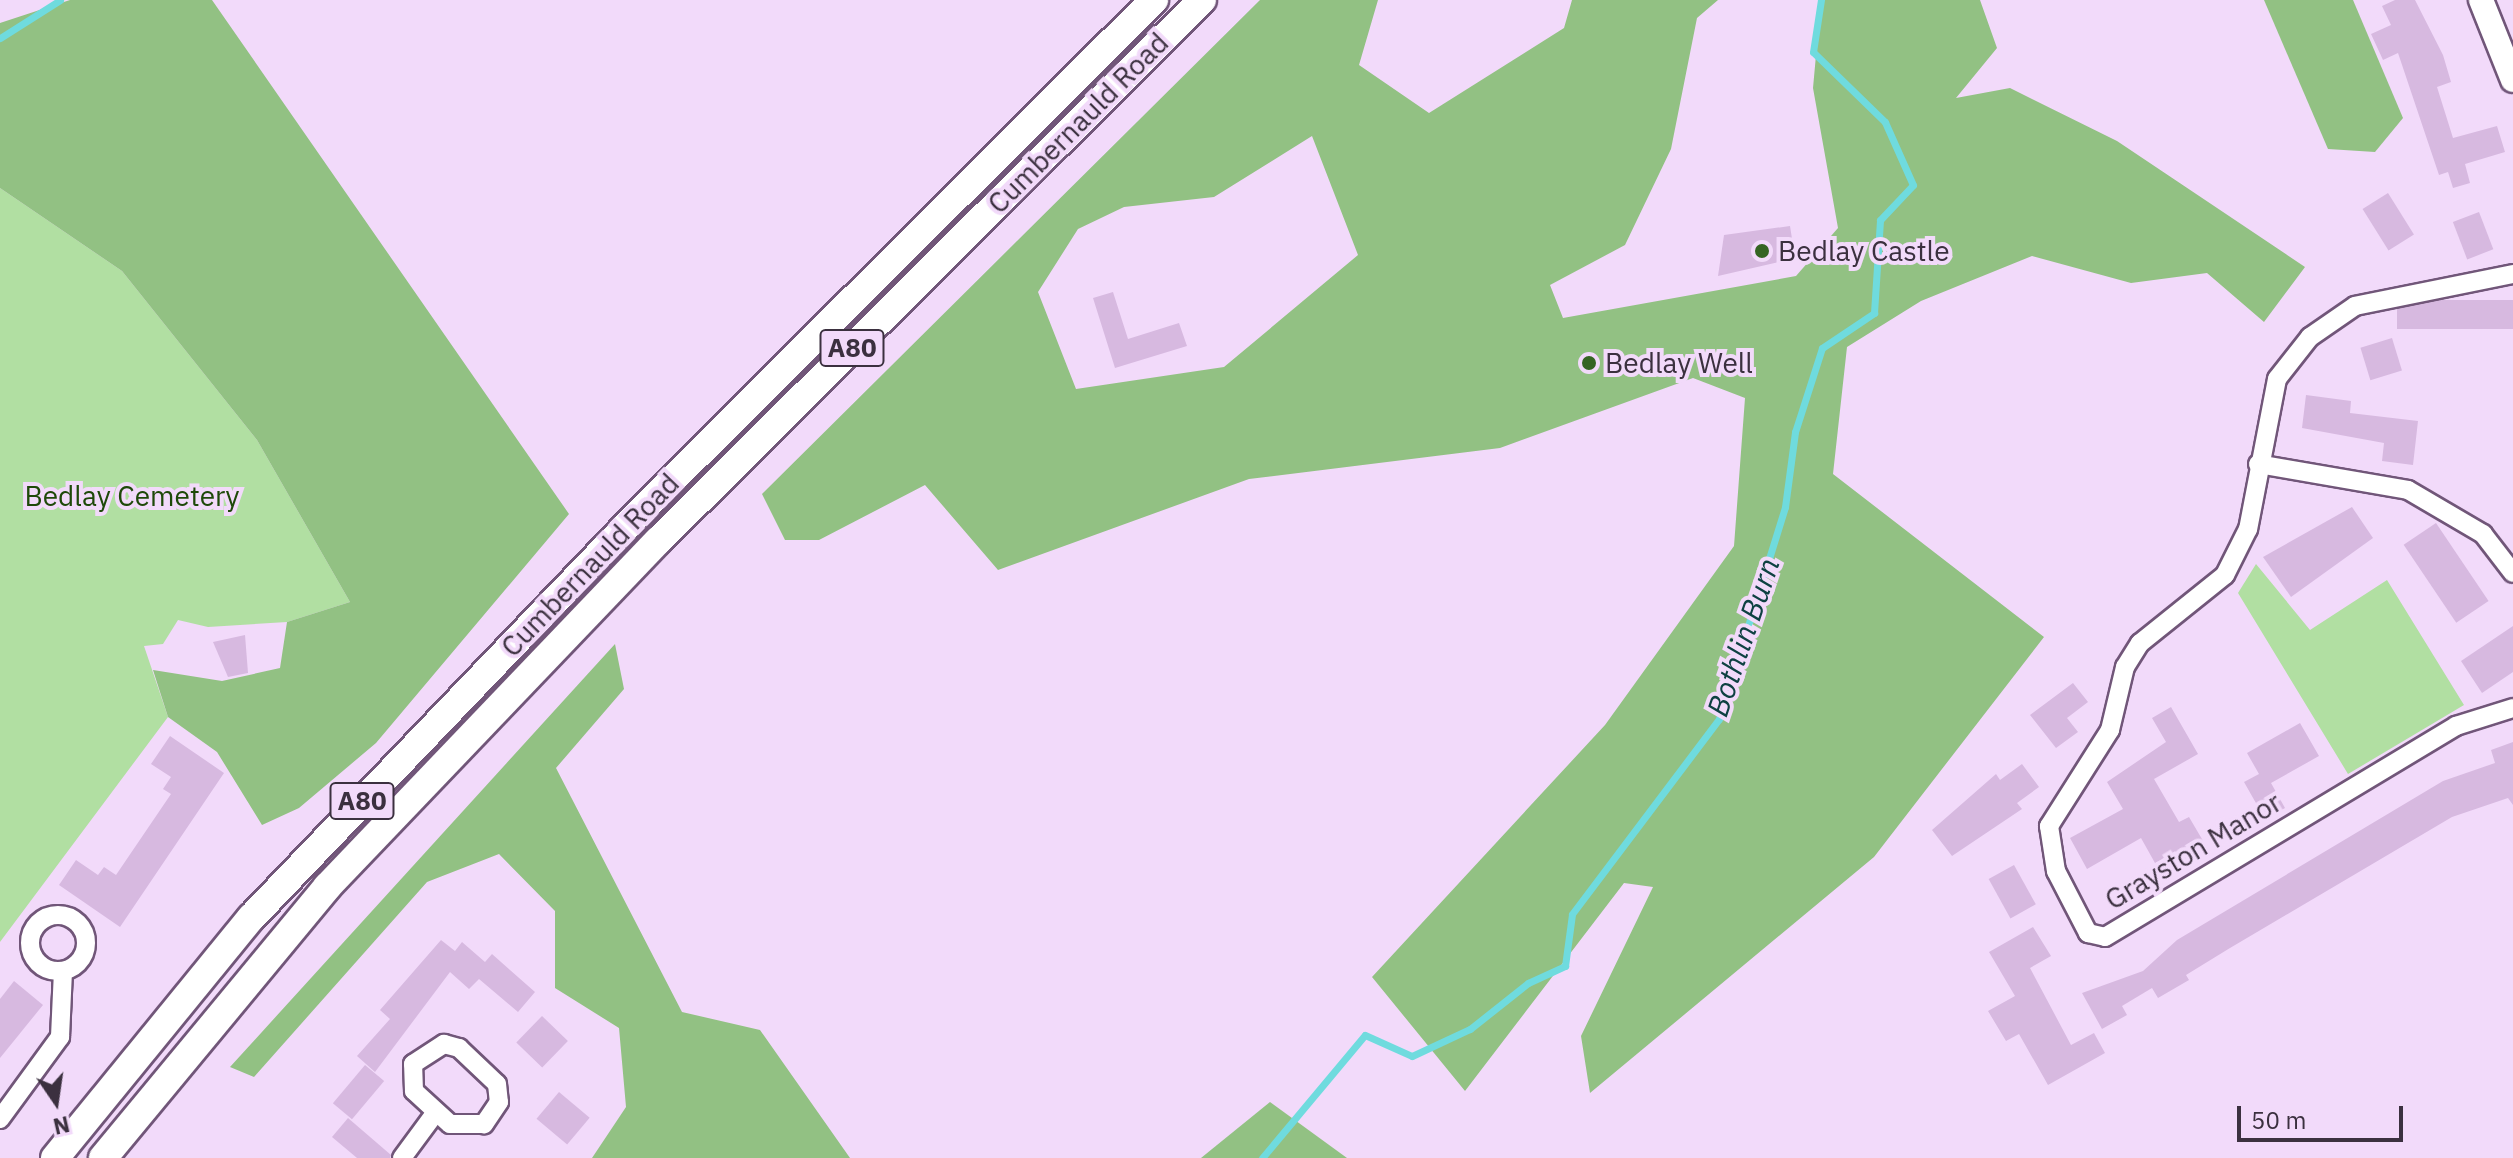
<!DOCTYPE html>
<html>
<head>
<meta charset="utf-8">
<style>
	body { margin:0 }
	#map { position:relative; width:2513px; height:1158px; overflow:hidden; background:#f2dafa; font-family:"IBM Plex Sans",sans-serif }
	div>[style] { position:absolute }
	.green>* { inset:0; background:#b1dfa2 }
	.forest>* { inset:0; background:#92c183 }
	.stream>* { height:7px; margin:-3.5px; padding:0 3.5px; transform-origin:3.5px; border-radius:3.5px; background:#6fdbde }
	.building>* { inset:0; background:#d7b9e0; transform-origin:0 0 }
	.roads { filter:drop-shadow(2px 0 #715679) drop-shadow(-2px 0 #715679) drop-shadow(0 2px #715679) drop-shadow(0 -2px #715679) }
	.street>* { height:18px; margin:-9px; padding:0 9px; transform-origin:9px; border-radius:9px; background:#fff }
	.street>.ring { margin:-9px; padding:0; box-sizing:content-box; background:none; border:18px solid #fff; border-radius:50% }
	.secondary>* { height:24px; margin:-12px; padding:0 12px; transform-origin:12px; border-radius:12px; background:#fff }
	.primary>* { height:28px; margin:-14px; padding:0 14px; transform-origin:14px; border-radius:14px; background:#fff }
	.dots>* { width:22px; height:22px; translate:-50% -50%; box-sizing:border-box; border:4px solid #f2dafa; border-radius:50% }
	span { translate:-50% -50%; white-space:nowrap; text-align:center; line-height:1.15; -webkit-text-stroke:8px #f2dafa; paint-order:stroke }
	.shield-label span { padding:2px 6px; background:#f2dafa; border:2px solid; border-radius:6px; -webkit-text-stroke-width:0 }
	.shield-label { font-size:26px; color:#3b303f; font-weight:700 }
	.street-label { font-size:28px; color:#3b303f }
	.poi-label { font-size:28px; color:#3b303f }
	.left { translate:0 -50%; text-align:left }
	.park-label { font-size:28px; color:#1e4909 }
	.water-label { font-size:30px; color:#0e4142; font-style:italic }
	.north { position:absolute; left:16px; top:1062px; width:80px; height:80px; -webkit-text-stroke:6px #f2dafa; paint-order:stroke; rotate:167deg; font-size:22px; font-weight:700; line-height:32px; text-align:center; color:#3b303f }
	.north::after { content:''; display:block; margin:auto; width:28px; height:36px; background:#3b303f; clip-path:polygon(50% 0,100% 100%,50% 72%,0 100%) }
	.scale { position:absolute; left:2237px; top:1106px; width:166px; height:36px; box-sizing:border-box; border:4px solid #3b303f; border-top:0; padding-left:10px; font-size:24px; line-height:28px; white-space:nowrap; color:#3b303f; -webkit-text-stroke:6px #f2dafa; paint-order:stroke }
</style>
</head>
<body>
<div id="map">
	<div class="green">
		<i style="clip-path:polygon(0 188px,122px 271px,257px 440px,350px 602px,287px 622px,208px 627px,178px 620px,163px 644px,144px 646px,168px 717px,0 942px)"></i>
		<i style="clip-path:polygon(2256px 564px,2310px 630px,2387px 580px,2464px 705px,2348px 774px,2238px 593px)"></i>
	</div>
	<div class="forest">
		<i style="clip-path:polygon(70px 0,212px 0,569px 514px,376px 743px,299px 808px,262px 825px,217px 752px,168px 717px,153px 670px,222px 681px,280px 668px,287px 622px,350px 602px,257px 440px,122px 271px,0 188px,0 23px)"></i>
		<i style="clip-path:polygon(evenodd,1260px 0,1378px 0,1359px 65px,1429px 113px,1564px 28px,1572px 0,1718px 0,1697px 18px,1671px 149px,1625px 245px,1550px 285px,1563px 318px,1796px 276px,1838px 228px,1813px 88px,1821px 0,1980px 0,1997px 48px,1956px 98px,2010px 88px,2117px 141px,2305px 267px,2264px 322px,2207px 273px,2131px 283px,2032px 256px,1921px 301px,1847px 347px,1833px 474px,2044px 637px,1874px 857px,1590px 1093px,1581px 1036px,1653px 887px,1624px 883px,1465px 1091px,1372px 977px,1605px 725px,1734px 546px,1745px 398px,1693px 378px,1500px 448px,1249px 479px,998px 570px,925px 485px,819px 540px,785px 540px,762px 494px,1260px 0,1312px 136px,1358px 255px,1224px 367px,1076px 389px,1038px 292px,1078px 229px,1124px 207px,1214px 197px,1312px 136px)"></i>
		<i style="clip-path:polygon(2264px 0,2353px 0,2403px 118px,2375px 152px,2328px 149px)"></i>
		<i style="clip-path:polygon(615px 644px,624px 689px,556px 768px,682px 1012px,760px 1030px,850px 1158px,592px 1158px,626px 1107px,619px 1028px,555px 988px,555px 911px,499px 854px,427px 882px,254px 1077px,230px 1067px)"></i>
		<i style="clip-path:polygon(1270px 1102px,1347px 1158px,1201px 1158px)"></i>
	</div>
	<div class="stream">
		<i style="left:0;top:38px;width:71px;rotate:-32.3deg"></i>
		<i style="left:1262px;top:1158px;width:160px;rotate:-50.1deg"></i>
		<i style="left:1365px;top:1035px;width:51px;rotate:24.1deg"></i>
		<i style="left:1412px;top:1056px;width:64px;rotate:-25deg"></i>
		<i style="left:1470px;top:1029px;width:74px;rotate:-38.4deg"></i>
		<i style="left:1528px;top:983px;width:41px;rotate:-24.7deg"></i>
		<i style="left:1565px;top:966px;width:52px;rotate:-82.3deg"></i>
		<i style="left:1572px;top:914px;width:244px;rotate:-53deg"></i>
		<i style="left:1719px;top:719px;width:222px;rotate:-72.7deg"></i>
		<i style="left:1785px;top:507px;width:76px;rotate:-82.4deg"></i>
		<i style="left:1795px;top:432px;width:88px;rotate:-72.2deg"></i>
		<i style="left:1822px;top:348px;width:63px;rotate:-33.9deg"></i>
		<i style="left:1874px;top:313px;width:93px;rotate:-86.3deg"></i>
		<i style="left:1880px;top:220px;width:48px;rotate:-46.7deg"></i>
		<i style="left:1913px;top:185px;width:69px;rotate:-114deg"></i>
		<i style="left:1885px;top:122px;width:100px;rotate:-135.8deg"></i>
		<i style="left:1813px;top:52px;width:53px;rotate:-81.3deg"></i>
	</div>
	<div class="building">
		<i style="clip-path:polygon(2395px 0,2415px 0,2443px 55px,2451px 82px,2437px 87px,2453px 138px,2497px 126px,2505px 152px,2465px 164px,2470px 183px,2453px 188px,2448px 172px,2439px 175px,2398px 53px,2383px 60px,2371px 34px,2391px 25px,2382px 6px)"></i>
		<i style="left:2388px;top:193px;width:49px;height:30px;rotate:58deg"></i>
		<i style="left:2479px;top:212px;width:40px;height:28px;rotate:69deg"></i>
		<i style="clip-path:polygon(1790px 226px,1793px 245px,1805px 256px,1718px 276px,1724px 235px)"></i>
		<i style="clip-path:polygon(1113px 292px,1128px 339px,1179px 323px,1187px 346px,1115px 368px,1093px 298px)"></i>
		<i style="left:2513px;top:300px;width:29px;height:116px;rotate:90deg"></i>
		<i style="left:2392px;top:338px;width:34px;height:33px;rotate:73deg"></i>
		<i style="clip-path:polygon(2306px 395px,2351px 401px,2350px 413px,2418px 421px,2413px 465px,2382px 461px,2384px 443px,2302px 428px)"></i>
		<i style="clip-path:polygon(2352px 507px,2373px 538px,2291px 597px,2263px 557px)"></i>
		<i style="left:2436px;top:523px;width:94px;height:39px;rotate:56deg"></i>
		<i style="clip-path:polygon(2513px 626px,2513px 672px,2482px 693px,2461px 661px)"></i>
		<i style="clip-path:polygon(245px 635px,248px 673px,228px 677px,213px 642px)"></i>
		<i style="clip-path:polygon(2073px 683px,2088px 702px,2067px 718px,2078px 732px,2056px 748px,2030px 715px)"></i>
		<i style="clip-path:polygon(2171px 707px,2198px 754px,2154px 779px,2179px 822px,2189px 817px,2209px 851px,2186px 864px,2178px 851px,2155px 863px,2141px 838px,2087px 869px,2070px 838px,2123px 809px,2107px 782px,2166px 742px,2152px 718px)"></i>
		<i style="clip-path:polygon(2300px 723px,2319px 756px,2271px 783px,2285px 808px,2265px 819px,2244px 782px,2259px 774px,2247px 753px)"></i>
		<i style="clip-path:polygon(170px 736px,224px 773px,120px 927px,59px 885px,76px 860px,98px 875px,104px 867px,116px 875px,171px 794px,163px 789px,171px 777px,151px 764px)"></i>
		<i style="clip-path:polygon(2513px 742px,2513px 805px,2508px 798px,2452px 817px,2230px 948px,2186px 975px,2189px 980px,2158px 998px,2152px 988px,2122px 1006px,2127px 1015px,2102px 1029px,2082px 993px,2143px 971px,2177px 940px,2443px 781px,2495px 763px,2491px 750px)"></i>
		<i style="clip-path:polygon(2022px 764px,2039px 787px,2017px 803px,2022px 809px,1952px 856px,1932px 830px,1996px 774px,2000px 780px)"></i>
		<i style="left:2014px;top:865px;width:45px;height:29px;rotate:61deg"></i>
		<i style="clip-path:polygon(2033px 927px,2051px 956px,2030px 968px,2071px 1045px,2094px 1033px,2105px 1053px,2048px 1085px,2019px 1034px,2006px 1041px,1988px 1011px,2015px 996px,1989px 952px)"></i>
		<i style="clip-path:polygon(441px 940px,455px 951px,462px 942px,485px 962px,492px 954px,535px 992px,518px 1012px,479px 979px,469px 989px,450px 972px,375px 1072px,357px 1056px,390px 1019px,380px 1010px)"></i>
		<i style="clip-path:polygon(14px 981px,43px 1005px,0 1058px,0 999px)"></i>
		<i style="left:542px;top:1016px;width:36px;height:37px;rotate:44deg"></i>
		<i style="left:365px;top:1065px;width:25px;height:50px;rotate:40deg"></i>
		<i style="left:559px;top:1092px;width:40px;height:35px;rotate:40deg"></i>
		<i style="clip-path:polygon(348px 1118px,391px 1155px,390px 1158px,357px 1158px,332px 1137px)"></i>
	</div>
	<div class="roads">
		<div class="street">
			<i style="left:2513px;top:274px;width:161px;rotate:168.6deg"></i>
			<i style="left:2355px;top:306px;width:55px;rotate:145.4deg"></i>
			<i style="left:2310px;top:337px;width:53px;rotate:128.2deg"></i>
			<i style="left:2277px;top:379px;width:153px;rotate:100.9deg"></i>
			<i style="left:2248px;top:529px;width:51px;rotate:116.6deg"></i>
			<i style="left:2225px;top:575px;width:109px;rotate:141.3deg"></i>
			<i style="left:2140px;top:643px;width:28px;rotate:122deg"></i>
			<i style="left:2125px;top:667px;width:65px;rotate:103.4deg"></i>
			<i style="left:2110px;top:730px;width:114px;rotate:122.4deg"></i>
			<i style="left:2049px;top:826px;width:46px;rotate:81.2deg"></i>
			<i style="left:2056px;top:871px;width:70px;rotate:62.7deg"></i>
			<i style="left:2088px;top:933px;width:17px;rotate:13deg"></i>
			<i style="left:2105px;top:937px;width:410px;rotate:-31deg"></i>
			<i style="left:2456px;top:726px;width:60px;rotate:-17.5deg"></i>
			<i style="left:2258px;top:464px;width:152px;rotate:9.8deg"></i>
			<i style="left:2408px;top:490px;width:87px;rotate:30.4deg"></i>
			<i style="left:2483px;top:534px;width:49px;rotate:52.4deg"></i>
			<i class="ring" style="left:30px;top:915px;width:38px;height:38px"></i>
			<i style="left:444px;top:1044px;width:16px;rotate:15deg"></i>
			<i style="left:459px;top:1048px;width:52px;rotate:43.5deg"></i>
			<i style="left:497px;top:1084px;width:18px;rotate:84deg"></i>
			<i style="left:499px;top:1102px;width:27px;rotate:124deg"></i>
			<i style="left:484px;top:1124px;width:34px;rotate:180deg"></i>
			<i style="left:450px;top:1124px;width:49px;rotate:-137.5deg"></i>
			<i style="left:414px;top:1091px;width:27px;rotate:-92deg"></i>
			<i style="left:413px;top:1064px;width:37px;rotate:-33deg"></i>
			<i style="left:0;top:1119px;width:102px;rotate:-53.8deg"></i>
			<i style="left:60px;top:1037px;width:66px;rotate:-87.4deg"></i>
			<i style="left:402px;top:1158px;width:57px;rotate:-53.5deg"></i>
		</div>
		<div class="secondary">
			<i style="left:2481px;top:0;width:86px;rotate:68.2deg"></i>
		</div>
		<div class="primary">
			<i style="left:55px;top:1158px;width:310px;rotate:-50.8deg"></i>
			<i style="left:251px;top:918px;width:561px;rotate:-46.23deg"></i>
			<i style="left:639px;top:513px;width:727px;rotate:-44.89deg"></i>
			<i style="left:103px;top:1158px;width:352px;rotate:-50.4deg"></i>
			<i style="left:327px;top:887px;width:479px;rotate:-46.3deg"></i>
			<i style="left:658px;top:541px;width:767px;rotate:-44.84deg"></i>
		</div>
	</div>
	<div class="dots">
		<i style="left:1762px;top:251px;background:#356423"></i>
		<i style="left:1589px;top:363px;background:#356423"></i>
	</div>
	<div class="shield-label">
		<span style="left:852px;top:348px">A80</span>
		<span style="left:362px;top:801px">A80</span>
	</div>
	<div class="street-label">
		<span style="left:1078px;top:123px;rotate:-45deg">Cumbernauld Road</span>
		<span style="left:590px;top:565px;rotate:-46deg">Cumbernauld Road</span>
		<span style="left:2193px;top:851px;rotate:-31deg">Grayston Manor</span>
	</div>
	<div class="poi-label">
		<span class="left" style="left:1778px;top:251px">Bedlay Castle</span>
		<span class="left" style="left:1605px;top:363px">Bedlay Well</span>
	</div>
	<div class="park-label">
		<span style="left:132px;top:496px">Bedlay Cemetery</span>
	</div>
	<div class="water-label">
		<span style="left:1743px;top:637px;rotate:-71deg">Bothlin Burn</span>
	</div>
	<div class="north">N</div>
	<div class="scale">50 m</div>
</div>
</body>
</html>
